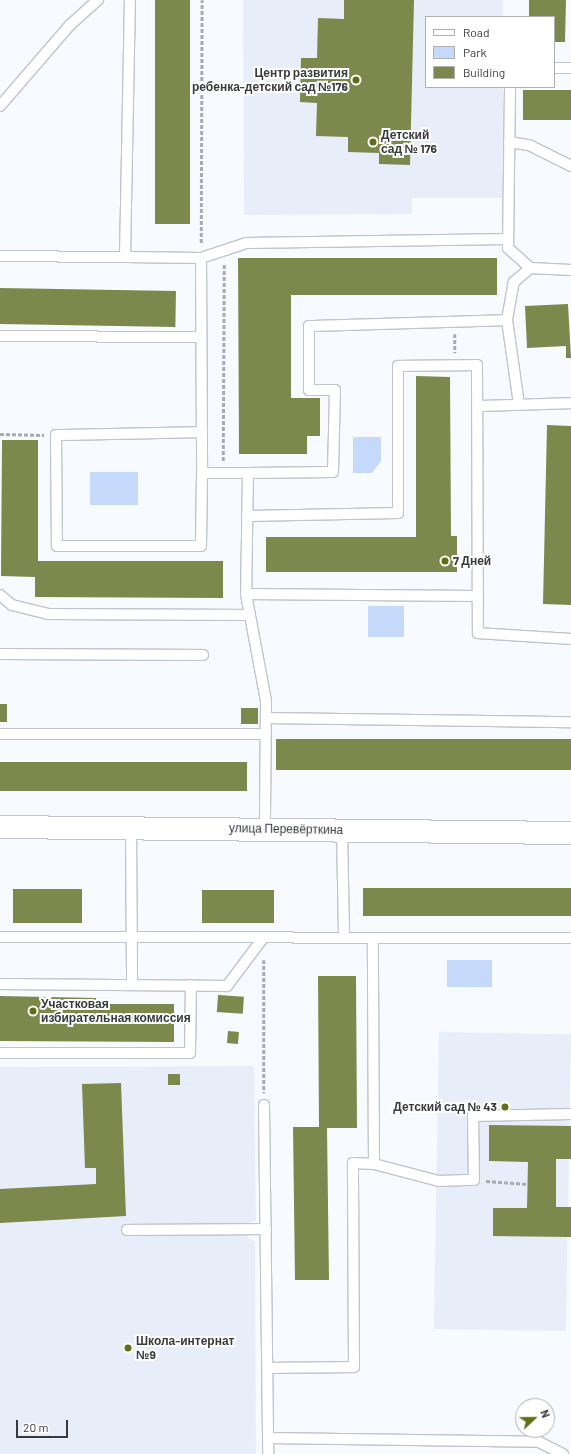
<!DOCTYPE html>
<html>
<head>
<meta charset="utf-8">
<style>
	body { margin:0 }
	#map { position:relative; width:571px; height:1454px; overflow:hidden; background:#f7fafe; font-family:Barlow,sans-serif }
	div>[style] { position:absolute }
	.built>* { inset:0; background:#e8eef9; transform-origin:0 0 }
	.green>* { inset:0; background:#c5d9fa; transform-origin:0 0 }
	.building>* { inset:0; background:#7c884c; transform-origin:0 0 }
	.path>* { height:2.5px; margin-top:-1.25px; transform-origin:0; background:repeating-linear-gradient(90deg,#a8abae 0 4px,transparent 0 6px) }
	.roads { filter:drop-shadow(1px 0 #c1c4cb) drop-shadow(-1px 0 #c1c4cb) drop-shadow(0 1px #c1c4cb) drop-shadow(0 -1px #c1c4cb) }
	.lane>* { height:10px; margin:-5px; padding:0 5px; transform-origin:5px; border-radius:5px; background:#fff }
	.secondary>* { height:22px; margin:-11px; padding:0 11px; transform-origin:11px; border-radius:11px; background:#fff }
	.dots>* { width:11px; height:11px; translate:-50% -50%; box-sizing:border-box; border:2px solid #fff; border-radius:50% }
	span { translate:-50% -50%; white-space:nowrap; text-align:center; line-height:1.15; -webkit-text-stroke:4px #fff; paint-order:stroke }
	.poi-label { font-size:12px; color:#383a3c; font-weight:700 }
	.right { translate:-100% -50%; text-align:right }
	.left { translate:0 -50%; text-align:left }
	.street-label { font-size:12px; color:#383a3c }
	.legend { position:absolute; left:425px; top:16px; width:130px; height:72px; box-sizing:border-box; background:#fff; border:1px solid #afb0b1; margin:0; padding:5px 7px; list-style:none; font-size:12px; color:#383a3c }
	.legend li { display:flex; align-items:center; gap:8px; height:20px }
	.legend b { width:20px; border:1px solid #afb0b1 }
	.north { position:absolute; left:515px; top:1398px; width:40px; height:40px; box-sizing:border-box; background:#fff; border:1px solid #afb0b1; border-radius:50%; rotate:68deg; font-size:11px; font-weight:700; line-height:16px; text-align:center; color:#383a3c }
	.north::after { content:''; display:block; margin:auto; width:14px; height:18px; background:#616d17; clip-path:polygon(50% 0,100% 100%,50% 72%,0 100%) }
	.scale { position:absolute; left:16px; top:1420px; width:52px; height:18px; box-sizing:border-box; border:2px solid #383a3c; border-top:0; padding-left:5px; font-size:12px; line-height:14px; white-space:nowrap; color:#383a3c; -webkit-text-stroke:3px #fff; paint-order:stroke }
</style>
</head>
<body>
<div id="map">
	<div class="built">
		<i style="clip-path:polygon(243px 0,503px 0,503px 17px,426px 17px,426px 87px,503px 87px,504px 198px,412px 198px,412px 214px,244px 215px)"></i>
		<i style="left:439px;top:1032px;width:132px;height:297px;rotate:1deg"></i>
		<i style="clip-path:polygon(254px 1066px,256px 1221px,249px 1223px,248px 1230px,248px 1238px,255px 1242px,256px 1454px,0 1454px,0 1067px)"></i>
	</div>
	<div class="green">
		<i style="clip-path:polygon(353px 437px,381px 437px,381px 461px,372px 473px,353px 473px)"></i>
		<i style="left:90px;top:472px;width:48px;height:33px"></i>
		<i style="left:368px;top:606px;width:36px;height:31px"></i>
		<i style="left:492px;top:960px;width:27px;height:45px;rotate:90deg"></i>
	</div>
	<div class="building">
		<i style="left:155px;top:0;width:35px;height:224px"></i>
		<i style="clip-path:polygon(344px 0,414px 0,410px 165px,379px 164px,379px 153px,348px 152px,348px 137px,316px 136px,317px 103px,300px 102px,301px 58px,317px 58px,318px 18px,344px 19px)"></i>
		<i style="clip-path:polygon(529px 0,566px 0,565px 42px,554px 42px,554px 17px,529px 17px)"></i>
		<i style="left:571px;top:90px;width:30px;height:48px;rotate:90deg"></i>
		<i style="clip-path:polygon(238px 258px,497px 258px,497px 295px,291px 295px,291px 398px,320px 398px,320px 436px,307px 436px,307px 454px,239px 454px)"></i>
		<i style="left:0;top:288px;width:176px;height:36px;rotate:1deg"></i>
		<i style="clip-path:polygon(568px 304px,571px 358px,566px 358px,566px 346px,527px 348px,525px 306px)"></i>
		<i style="clip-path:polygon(416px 376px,450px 377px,451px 536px,457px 536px,457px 572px,266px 572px,266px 537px,416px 537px)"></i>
		<i style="clip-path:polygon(547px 425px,571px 426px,571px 605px,543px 604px)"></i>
		<i style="clip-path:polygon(2px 440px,38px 440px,38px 561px,223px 561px,223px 598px,35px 597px,35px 577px,1px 576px)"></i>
		<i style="left:0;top:704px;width:7px;height:18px"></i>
		<i style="left:241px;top:708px;width:17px;height:16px"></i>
		<i style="left:571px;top:739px;width:31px;height:295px;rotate:90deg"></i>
		<i style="left:0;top:762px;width:247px;height:29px"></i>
		<i style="left:363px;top:888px;width:208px;height:28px"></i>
		<i style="left:13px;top:889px;width:69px;height:34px"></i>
		<i style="left:274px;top:890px;width:33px;height:72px;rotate:90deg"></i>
		<i style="clip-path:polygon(318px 976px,356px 976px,357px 1128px,327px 1128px,329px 1280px,295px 1280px,293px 1127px,319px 1127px)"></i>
		<i style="left:218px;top:995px;width:26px;height:17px;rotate:4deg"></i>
		<i style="clip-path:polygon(0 996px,96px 998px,96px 1004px,174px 1004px,174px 1042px,0 1041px)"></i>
		<i style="left:228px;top:1031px;width:11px;height:12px;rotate:5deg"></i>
		<i style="left:168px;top:1074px;width:12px;height:11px"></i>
		<i style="clip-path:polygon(121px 1083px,126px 1216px,0 1223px,0 1189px,96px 1184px,96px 1168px,85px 1168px,82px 1084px)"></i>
		<i style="clip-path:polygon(489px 1125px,571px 1126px,571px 1159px,556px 1159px,556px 1207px,571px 1207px,571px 1237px,493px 1236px,493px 1208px,527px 1208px,528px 1162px,489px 1161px)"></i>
	</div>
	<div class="path">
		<i style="left:201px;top:243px;width:243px;rotate:-89.8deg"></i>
		<i style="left:455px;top:334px;width:19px;rotate:90deg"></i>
		<i style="left:0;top:434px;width:44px;rotate:1.3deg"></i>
		<i style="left:223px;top:461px;width:197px;rotate:-89.7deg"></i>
		<i style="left:264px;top:960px;width:133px;rotate:90deg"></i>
		<i style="left:486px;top:1181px;width:41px;rotate:4.2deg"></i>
	</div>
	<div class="roads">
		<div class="lane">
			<i style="left:554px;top:68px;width:17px"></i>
			<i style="left:510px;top:87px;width:161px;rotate:90.7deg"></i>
			<i style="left:508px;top:248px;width:30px;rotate:42deg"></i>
			<i style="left:0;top:106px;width:107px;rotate:-49.2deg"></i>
			<i style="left:70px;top:25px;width:38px;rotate:-42deg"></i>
			<i style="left:509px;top:142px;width:20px;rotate:9deg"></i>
			<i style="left:529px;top:145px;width:47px;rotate:26.6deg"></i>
			<i style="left:0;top:256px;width:125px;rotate:0.5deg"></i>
			<i style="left:125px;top:257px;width:257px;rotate:-88.9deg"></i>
			<i style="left:125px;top:257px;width:76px;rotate:0.8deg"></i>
			<i style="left:201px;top:258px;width:47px;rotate:-18.4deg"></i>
			<i style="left:246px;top:243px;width:262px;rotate:-0.9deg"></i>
			<i style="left:201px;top:258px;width:215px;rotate:89.7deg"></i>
			<i style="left:202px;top:473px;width:46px"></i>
			<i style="left:248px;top:473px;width:121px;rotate:90.9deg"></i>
			<i style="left:246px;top:594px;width:109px;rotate:79.4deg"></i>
			<i style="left:266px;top:701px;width:127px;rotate:90.5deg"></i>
			<i style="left:507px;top:320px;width:39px;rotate:-80deg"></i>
			<i style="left:514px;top:282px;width:21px;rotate:-41deg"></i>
			<i style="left:530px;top:268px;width:41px;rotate:2.8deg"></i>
			<i style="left:0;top:336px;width:201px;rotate:0.3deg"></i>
			<i style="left:478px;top:406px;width:93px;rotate:-1.8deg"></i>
			<i style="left:202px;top:432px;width:146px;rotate:178.8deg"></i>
			<i style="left:56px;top:435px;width:111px;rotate:89.5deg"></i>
			<i style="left:57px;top:546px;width:144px"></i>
			<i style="left:201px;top:546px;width:73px;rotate:-89.2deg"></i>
			<i style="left:248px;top:473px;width:85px;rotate:-0.7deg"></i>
			<i style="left:333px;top:472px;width:82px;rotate:-88.6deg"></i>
			<i style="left:335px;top:390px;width:26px;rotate:180deg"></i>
			<i style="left:309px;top:390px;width:64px;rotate:-90deg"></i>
			<i style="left:309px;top:326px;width:198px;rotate:-1.7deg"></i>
			<i style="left:507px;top:320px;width:85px;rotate:81.9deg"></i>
			<i style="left:247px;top:516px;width:151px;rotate:-1.1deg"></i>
			<i style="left:398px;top:513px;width:147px;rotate:-90deg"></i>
			<i style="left:398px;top:366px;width:79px;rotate:-0.7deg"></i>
			<i style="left:477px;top:365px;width:268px;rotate:89.8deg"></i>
			<i style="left:478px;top:633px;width:93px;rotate:3.7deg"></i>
			<i style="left:246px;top:594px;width:231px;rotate:0.5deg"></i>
			<i style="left:0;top:595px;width:16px;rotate:40deg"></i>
			<i style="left:12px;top:605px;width:36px;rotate:14deg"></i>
			<i style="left:47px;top:614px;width:203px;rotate:0.3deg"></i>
			<i style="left:0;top:654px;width:203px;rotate:0.3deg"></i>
			<i style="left:266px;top:718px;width:305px;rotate:0.8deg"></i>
			<i style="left:0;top:734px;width:266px"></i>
			<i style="left:131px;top:828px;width:157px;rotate:89.6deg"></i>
			<i style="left:342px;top:830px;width:108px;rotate:88.9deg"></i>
			<i style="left:0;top:937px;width:571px;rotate:0.1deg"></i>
			<i style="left:0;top:984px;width:227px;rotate:0.5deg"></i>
			<i style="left:227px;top:986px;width:60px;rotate:-53.1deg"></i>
			<i style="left:0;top:1053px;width:190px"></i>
			<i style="left:190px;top:1053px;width:68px;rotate:-89.2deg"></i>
			<i style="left:264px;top:1105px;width:349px;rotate:89.3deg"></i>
			<i style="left:374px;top:1164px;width:67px;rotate:14.7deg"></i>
			<i style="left:439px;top:1181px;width:35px;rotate:-2deg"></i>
			<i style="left:474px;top:1180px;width:64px;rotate:-90.9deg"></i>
			<i style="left:473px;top:1116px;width:98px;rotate:-1.2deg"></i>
			<i style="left:127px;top:1230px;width:139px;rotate:-0.4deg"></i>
			<i style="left:268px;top:1368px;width:86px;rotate:-0.7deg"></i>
			<i style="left:354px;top:1367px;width:204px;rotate:-90.3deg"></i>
			<i style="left:353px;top:1163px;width:21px;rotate:3deg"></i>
			<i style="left:374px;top:1164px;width:225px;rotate:-90.3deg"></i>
			<i style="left:268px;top:1438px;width:271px;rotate:0.8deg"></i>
			<i style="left:539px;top:1442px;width:27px;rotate:27deg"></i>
		</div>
		<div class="secondary">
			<i style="left:0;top:827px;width:571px;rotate:0.6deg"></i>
		</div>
	</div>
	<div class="dots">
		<i style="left:356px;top:80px;background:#616d17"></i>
		<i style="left:373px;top:142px;background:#616d17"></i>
		<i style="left:445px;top:561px;background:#616d17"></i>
		<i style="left:33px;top:1011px;background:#616d17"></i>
		<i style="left:505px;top:1107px;background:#616d17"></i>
		<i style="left:128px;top:1348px;background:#616d17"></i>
	</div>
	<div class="poi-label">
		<span class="right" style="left:348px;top:80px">Центр развития<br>ребенка-детский сад №176</span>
		<span class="left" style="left:381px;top:142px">Детский<br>сад № 176</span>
		<span class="left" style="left:453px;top:561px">7 Дней</span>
		<span class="left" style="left:41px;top:1011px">Участковая<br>избирательная комиссия</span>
		<span class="right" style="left:497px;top:1107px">Детский сад № 43</span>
		<span class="left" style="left:136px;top:1348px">Школа-интернат<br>№9</span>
	</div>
	<div class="street-label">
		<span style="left:286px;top:829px;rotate:1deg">улица Перевёрткина</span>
	</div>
	<ul class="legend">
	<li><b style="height:5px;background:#fff"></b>Road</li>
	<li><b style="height:11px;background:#c5d9fa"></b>Park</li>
	<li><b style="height:11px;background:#7c884c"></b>Building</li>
	</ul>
	<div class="north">N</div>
	<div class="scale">20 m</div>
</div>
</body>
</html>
